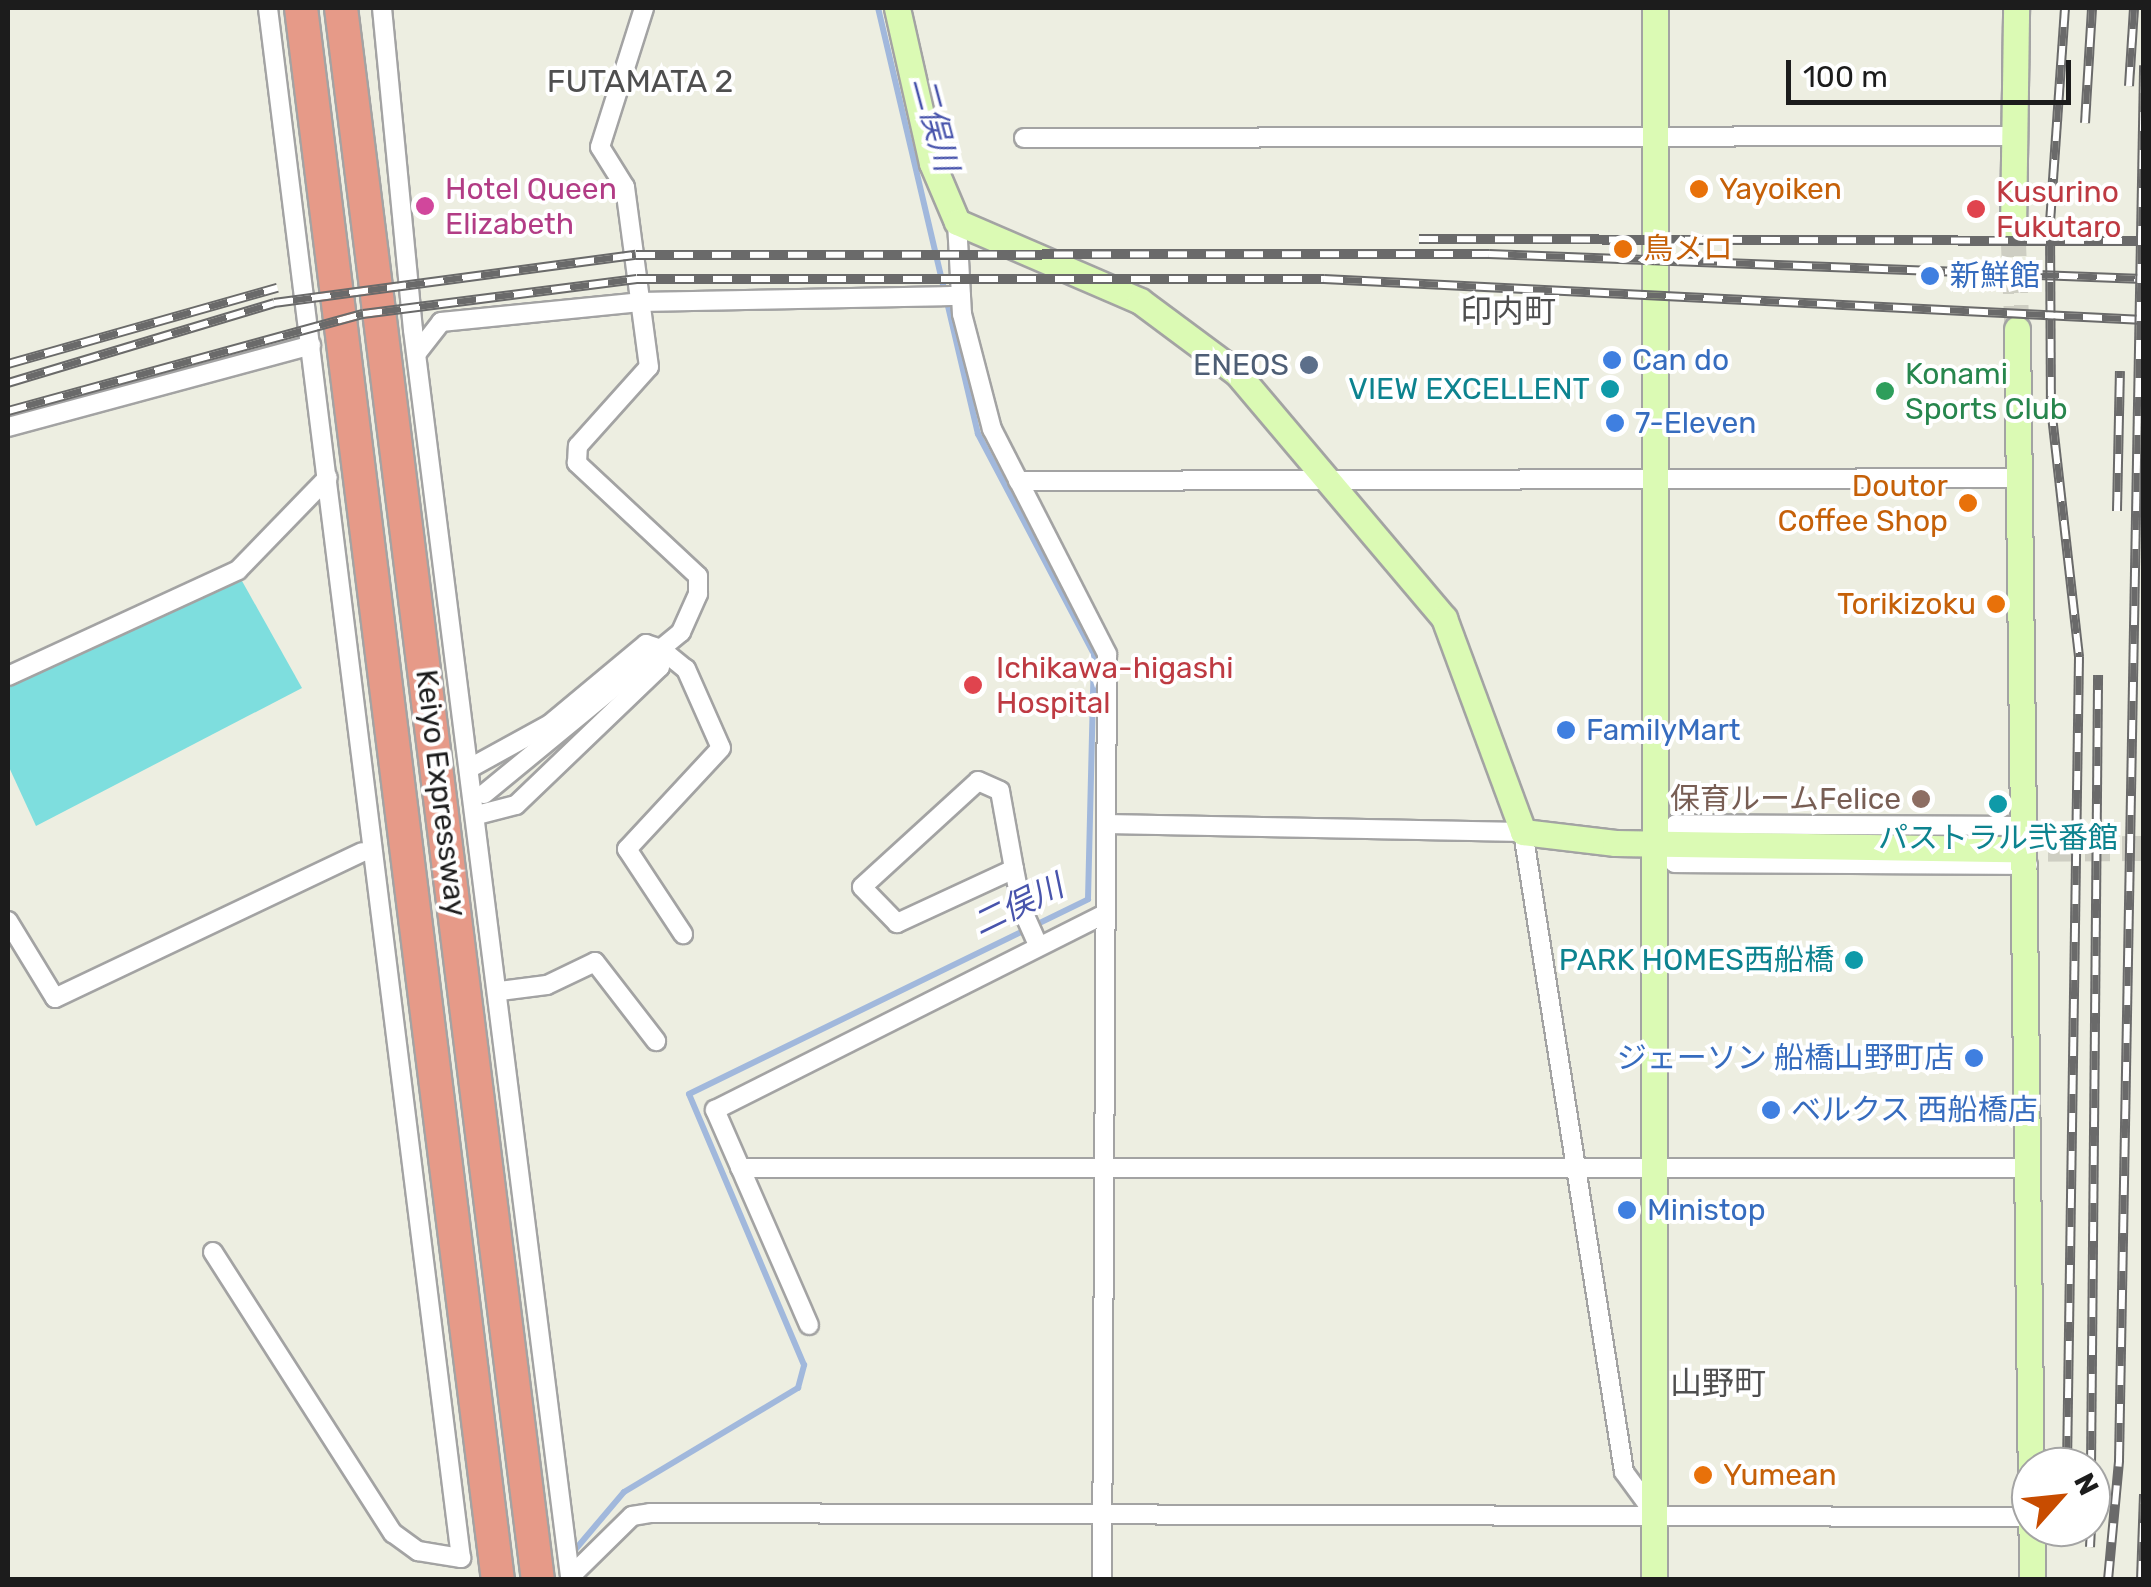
<!DOCTYPE html>
<html>
<head>
<meta charset="utf-8">
<style>
	body { margin:0 }
	#map { position:relative; width:2151px; height:1587px; overflow:hidden; background:#edeee1; font-family:Rubik,"Noto Sans JP",sans-serif }
	div>[style] { position:absolute }
	.pitch>* { inset:0; background:#7edede }
	.stream>* { height:6px; margin:-3px; padding:0 3px; transform-origin:3px; border-radius:3px; background:#a1b8dc }
	.secondary-tunnel>* { height:25px; margin-top:-12.5px; transform-origin:0; background:repeating-linear-gradient(90deg,#cecec3 0 25px,transparent 0 37px) }
	.roads { filter:drop-shadow(2px 0 #a3a3a3) drop-shadow(-2px 0 #a3a3a3) drop-shadow(0 2px #a3a3a3) drop-shadow(0 -2px #a3a3a3) }
	.street>* { height:18px; margin:-9px; padding:0 9px; transform-origin:9px; border-radius:9px; background:#fff }
	.secondary>* { height:25px; margin:-12.5px; padding:0 12.5px; transform-origin:12.5px; border-radius:12.5px; background:#dbfab4 }
	.highway>* { height:32px; margin:-16px; padding:0 16px; transform-origin:16px; border-radius:16px; background:#e69a88 }
	.rail>* { height:10px; margin-top:-5px; transform-origin:0; background:repeating-linear-gradient(90deg,#fff 0 19px,#6a6a6a 0 38px); box-sizing:border-box; border-block:2px solid #6a6a6a }
	.dots>* { width:28px; height:28px; translate:-50% -50%; box-sizing:border-box; border:5px solid #fff; border-radius:50% }
	span { translate:-50% -50%; white-space:nowrap; text-align:center; line-height:1.15; -webkit-text-stroke:8px #fff; paint-order:stroke }
	.hotel-label { font-size:30px; color:#b23c85 }
	.left { translate:0 -50%; text-align:left }
	.food-label { font-size:30px; color:#c56008 }
	.right { translate:-100% -50%; text-align:right }
	.health-label { font-size:30px; color:#be3a42 }
	.shop-label { font-size:30px; color:#366cbe }
	.service-label { font-size:30px; color:#4e5e75 }
	.leisure-label { font-size:30px; color:#27864d }
	.culture-label { font-size:30px; color:#0d838f }
	.street-label { font-size:30px; color:#1c1c1c }
	.education-label { font-size:30px; color:#785e54 }
	.neighbourhood-label { font-size:32px; color:#4f4f4f }
	.water-label { font-size:32px; color:#4854ac; font-style:italic }
	.frame { position:absolute; inset:0; border:10px solid #1c1c1c; pointer-events:none }
	.north { position:absolute; left:2011px; top:1447px; width:100px; height:100px; box-sizing:border-box; background:#fff; border:2px solid #a4a4a4; border-radius:50%; rotate:63deg; font-size:28px; font-weight:700; line-height:40px; text-align:center; color:#1c1c1c }
	.north::after { content:''; display:block; margin:auto; width:35px; height:45px; background:#c84c00; clip-path:polygon(50% 0,100% 100%,50% 72%,0 100%) }
	.scale { position:absolute; left:1786px; top:60px; width:285px; height:45px; box-sizing:border-box; border:5px solid #1c1c1c; border-top:0; padding-left:12px; font-size:30px; line-height:35px; white-space:nowrap; color:#1c1c1c; -webkit-text-stroke:8px #fff; paint-order:stroke }
</style>
</head>
<body>
<div id="map">
	<div class="pitch">
		<i style="clip-path:polygon(237px 572px,302px 688px,36px 826px,8px 765px,8px 684px)"></i>
	</div>
	<div class="stream">
		<i style="left:569px;top:1557px;width:85px;rotate:-49.8deg"></i>
		<i style="left:624px;top:1492px;width:203px;rotate:-30.9deg"></i>
		<i style="left:798px;top:1388px;width:24px;rotate:-75deg"></i>
		<i style="left:804px;top:1365px;width:294px;rotate:-113deg"></i>
		<i style="left:689px;top:1094px;width:444px;rotate:-26deg"></i>
		<i style="left:1088px;top:899px;width:245px;rotate:-88.6deg"></i>
		<i style="left:1094px;top:654px;width:249px;rotate:-117.8deg"></i>
		<i style="left:978px;top:434px;width:438px;rotate:-103.2deg"></i>
	</div>
	<div class="secondary-tunnel">
		<i style="left:2013px;top:231px;width:98px;rotate:87.7deg"></i>
		<i style="left:2011px;top:849px;width:133px;rotate:-0.4deg"></i>
	</div>
	<div class="roads">
		<div class="street">
			<i style="left:382px;top:8px;width:323px;rotate:84.5deg"></i>
			<i style="left:413px;top:330px;width:1257px;rotate:82.82deg"></i>
			<i style="left:570px;top:1577px;width:87px;rotate:-44.5deg"></i>
			<i style="left:632px;top:1516px;width:18px;rotate:-9deg"></i>
			<i style="left:650px;top:1513px;width:1379px;rotate:0.17deg"></i>
			<i style="left:1024px;top:138px;width:984px;rotate:-0.12deg"></i>
			<i style="left:957px;top:222px;width:92px;rotate:86.9deg"></i>
			<i style="left:962px;top:314px;width:119px;rotate:75.4deg"></i>
			<i style="left:992px;top:429px;width:253px;rotate:62.9deg"></i>
			<i style="left:1107px;top:654px;width:926px;rotate:90.31deg"></i>
			<i style="left:417px;top:353px;width:39px;rotate:-52deg"></i>
			<i style="left:441px;top:322px;width:200px;rotate:-5.7deg"></i>
			<i style="left:640px;top:302px;width:321px;rotate:-1.1deg"></i>
			<i style="left:8px;top:427px;width:314px;rotate:-15.1deg"></i>
			<i style="left:1018px;top:481px;width:1004px;rotate:-0.17deg"></i>
			<i style="left:8px;top:676px;width:253px;rotate:-24.7deg"></i>
			<i style="left:238px;top:570px;width:129px;rotate:-45.9deg"></i>
			<i style="left:470px;top:768px;width:91px;rotate:-28.8deg"></i>
			<i style="left:550px;top:724px;width:125px;rotate:-39.8deg"></i>
			<i style="left:646px;top:644px;width:16px;rotate:18deg"></i>
			<i style="left:661px;top:649px;width:32px;rotate:39deg"></i>
			<i style="left:686px;top:669px;width:86px;rotate:66.1deg"></i>
			<i style="left:721px;top:748px;width:138px;rotate:132.9deg"></i>
			<i style="left:627px;top:849px;width:102px;rotate:56.6deg"></i>
			<i style="left:484px;top:794px;width:255px;rotate:-39.4deg"></i>
			<i style="left:681px;top:632px;width:42px;rotate:-65.9deg"></i>
			<i style="left:698px;top:594px;width:18px;rotate:-90deg"></i>
			<i style="left:698px;top:576px;width:166px;rotate:-137deg"></i>
			<i style="left:577px;top:463px;width:17px;rotate:-87deg"></i>
			<i style="left:578px;top:446px;width:106px;rotate:-48.1deg"></i>
			<i style="left:649px;top:367px;width:182px;rotate:-97.6deg"></i>
			<i style="left:625px;top:187px;width:47px;rotate:-122deg"></i>
			<i style="left:600px;top:147px;width:146px;rotate:-72.4deg"></i>
			<i style="left:477px;top:815px;width:40px;rotate:-14.4deg"></i>
			<i style="left:516px;top:805px;width:199px;rotate:-43.8deg"></i>
			<i style="left:660px;top:667px;width:18px;rotate:-87deg"></i>
			<i style="left:1106px;top:824px;width:417px;rotate:1.1deg"></i>
			<i style="left:1523px;top:832px;width:648px;rotate:81.03deg"></i>
			<i style="left:1624px;top:1472px;width:51px;rotate:53.8deg"></i>
			<i style="left:2028px;top:826px;width:352px;rotate:-179.7deg"></i>
			<i style="left:1676px;top:824px;width:28px;rotate:134deg"></i>
			<i style="left:1657px;top:844px;width:26px;rotate:47deg"></i>
			<i style="left:1675px;top:863px;width:353px;rotate:0.3deg"></i>
			<i style="left:1014px;top:869px;width:129px;rotate:155.2deg"></i>
			<i style="left:897px;top:923px;width:50px;rotate:-134.2deg"></i>
			<i style="left:862px;top:887px;width:157px;rotate:-42.4deg"></i>
			<i style="left:978px;top:781px;width:24px;rotate:24deg"></i>
			<i style="left:1000px;top:791px;width:79px;rotate:79.8deg"></i>
			<i style="left:1014px;top:869px;width:41px;rotate:78.7deg"></i>
			<i style="left:1022px;top:909px;width:39px;rotate:66deg"></i>
			<i style="left:8px;top:921px;width:90px;rotate:58.6deg"></i>
			<i style="left:55px;top:998px;width:340px;rotate:-25.4deg"></i>
			<i style="left:500px;top:991px;width:47px;rotate:-7.3deg"></i>
			<i style="left:547px;top:985px;width:53px;rotate:-25.6deg"></i>
			<i style="left:595px;top:962px;width:100px;rotate:52.3deg"></i>
			<i style="left:740px;top:1168px;width:1291px"></i>
			<i style="left:213px;top:1252px;width:334px;rotate:57.4deg"></i>
			<i style="left:393px;top:1533px;width:31px;rotate:36deg"></i>
			<i style="left:418px;top:1551px;width:44px;rotate:9.2deg"></i>
			<i style="left:461px;top:1558px;width:1562px;rotate:-97.1deg"></i>
			<i style="left:809px;top:1325px;width:235px;rotate:-113.6deg"></i>
			<i style="left:715px;top:1110px;width:436px;rotate:-26.7deg"></i>
		</div>
		<div class="secondary">
			<i style="left:897px;top:8px;width:159px;rotate:77.3deg"></i>
			<i style="left:932px;top:163px;width:64px;rotate:67deg"></i>
			<i style="left:957px;top:222px;width:199px;rotate:23.3deg"></i>
			<i style="left:1140px;top:301px;width:121px;rotate:36.6deg"></i>
			<i style="left:1237px;top:373px;width:321px;rotate:49.8deg"></i>
			<i style="left:1444px;top:618px;width:228px;rotate:69.7deg"></i>
			<i style="left:1523px;top:832px;width:93px;rotate:6.8deg"></i>
			<i style="left:1615px;top:843px;width:396px;rotate:0.9deg"></i>
			<i style="left:2013px;top:231px;width:223px;rotate:-89.2deg"></i>
			<i style="left:2017px;top:329px;width:1251px;rotate:89.31deg"></i>
			<i style="left:1654px;top:1580px;width:1572px;rotate:-89.96deg"></i>
		</div>
		<div class="highway">
			<i style="left:301px;top:8px;width:1584px;rotate:82.86deg"></i>
			<i style="left:341px;top:8px;width:1584px;rotate:82.86deg"></i>
		</div>
	</div>
	<div class="rail">
		<i style="left:2065px;top:8px;width:218px;rotate:94deg"></i>
		<i style="left:2050px;top:225px;width:182px;rotate:89.7deg"></i>
		<i style="left:2051px;top:407px;width:252px;rotate:83.6deg"></i>
		<i style="left:2079px;top:657px;width:810px;rotate:90.85deg"></i>
		<i style="left:2129px;top:86px;width:78px;rotate:-86.3deg"></i>
		<i style="left:2085px;top:123px;width:115px;rotate:-86.5deg"></i>
		<i style="left:1419px;top:239px;width:725px;rotate:0.16deg"></i>
		<i style="left:8px;top:364px;width:280px;rotate:-15.8deg"></i>
		<i style="left:8px;top:383px;width:278px;rotate:-16.7deg"></i>
		<i style="left:274px;top:303px;width:365px;rotate:-7.6deg"></i>
		<i style="left:636px;top:255px;width:853px;rotate:-0.07deg"></i>
		<i style="left:1489px;top:254px;width:655px;rotate:2.19deg"></i>
		<i style="left:8px;top:411px;width:368px;rotate:-15.3deg"></i>
		<i style="left:363px;top:314px;width:276px;rotate:-7.3deg"></i>
		<i style="left:637px;top:279px;width:687px"></i>
		<i style="left:1324px;top:279px;width:821px;rotate:2.86deg"></i>
		<i style="left:2117px;top:511px;width:140px;rotate:-88.8deg"></i>
		<i style="left:2091px;top:1469px;width:794px;rotate:-89.49deg"></i>
		<i style="left:2090px;top:1547px;width:20px;rotate:-87deg"></i>
		<i style="left:2108px;top:1580px;width:120px;rotate:-84.7deg"></i>
		<i style="left:2119px;top:1461px;width:1396px;rotate:-88.97deg"></i>
		<i style="left:2141px;top:1580px;width:86px;rotate:-88deg"></i>
	</div>
	<div class="dots">
		<i style="left:1699px;top:189px;background:#e8710a"></i>
		<i style="left:425px;top:206px;background:#d1479c"></i>
		<i style="left:1976px;top:209px;background:#e0444e"></i>
		<i style="left:1623px;top:249px;background:#e8710a"></i>
		<i style="left:1930px;top:276px;background:#3f7fe0"></i>
		<i style="left:1612px;top:360px;background:#3f7fe0"></i>
		<i style="left:1309px;top:365px;background:#5c6f8a"></i>
		<i style="left:1610px;top:389px;background:#0f9aa8"></i>
		<i style="left:1885px;top:391px;background:#2e9e5b"></i>
		<i style="left:1615px;top:423px;background:#3f7fe0"></i>
		<i style="left:1968px;top:503px;background:#e8710a"></i>
		<i style="left:1996px;top:604px;background:#e8710a"></i>
		<i style="left:973px;top:685px;background:#e0444e"></i>
		<i style="left:1566px;top:730px;background:#3f7fe0"></i>
		<i style="left:1921px;top:799px;background:#8d6e63"></i>
		<i style="left:1998px;top:804px;background:#0f9aa8"></i>
		<i style="left:1854px;top:960px;background:#0f9aa8"></i>
		<i style="left:1974px;top:1058px;background:#3f7fe0"></i>
		<i style="left:1771px;top:1110px;background:#3f7fe0"></i>
		<i style="left:1627px;top:1210px;background:#3f7fe0"></i>
		<i style="left:1703px;top:1475px;background:#e8710a"></i>
	</div>
	<div class="hotel-label">
		<span class="left" style="left:445px;top:206px">Hotel Queen<br>Elizabeth</span>
	</div>
	<div class="food-label">
		<span class="left" style="left:1719px;top:189px">Yayoiken</span>
		<span class="left" style="left:1643px;top:249px">鳥メロ</span>
		<span class="right" style="left:1948px;top:503px">Doutor<br>Coffee Shop</span>
		<span class="right" style="left:1976px;top:604px">Torikizoku</span>
		<span class="left" style="left:1723px;top:1475px">Yumean</span>
	</div>
	<div class="health-label">
		<span class="left" style="left:1996px;top:209px">Kusurino<br>Fukutaro</span>
		<span class="left" style="left:996px;top:685px">Ichikawa-higashi<br>Hospital</span>
	</div>
	<div class="shop-label">
		<span class="left" style="left:1950px;top:276px">新鮮館</span>
		<span class="left" style="left:1632px;top:360px">Can do</span>
		<span class="left" style="left:1635px;top:423px">7-Eleven</span>
		<span class="left" style="left:1586px;top:730px">FamilyMart</span>
		<span class="right" style="left:1954px;top:1058px">ジェーソン 船橋山野町店</span>
		<span class="left" style="left:1791px;top:1110px">ベルクス 西船橋店</span>
		<span class="left" style="left:1647px;top:1210px">Ministop</span>
	</div>
	<div class="service-label">
		<span class="right" style="left:1289px;top:365px">ENEOS</span>
	</div>
	<div class="leisure-label">
		<span class="left" style="left:1905px;top:391px">Konami<br>Sports Club</span>
	</div>
	<div class="culture-label">
		<span class="right" style="left:1590px;top:389px">VIEW EXCELLENT</span>
		<span style="left:1998px;top:838px">パストラル弐番館</span>
		<span class="right" style="left:1834px;top:960px">PARK HOMES西船橋</span>
	</div>
	<div class="street-label">
		<span style="left:441px;top:793px;rotate:83deg">Keiyo Expressway</span>
	</div>
	<div class="education-label">
		<span class="right" style="left:1901px;top:799px">保育ルームFelice</span>
	</div>
	<div class="neighbourhood-label">
		<span style="left:640px;top:81px">FUTAMATA 2</span>
		<span style="left:1508px;top:311px">印内町</span>
		<span style="left:1718px;top:1383px">山野町</span>
	</div>
	<div class="water-label">
		<span style="left:935px;top:124px;rotate:75deg">二俣川</span>
		<span style="left:1018px;top:905px;rotate:-26deg">二俣川</span>
	</div>
	<div class="frame"></div>
	<div class="north">N</div>
	<div class="scale">100 m</div>
</div>
</body>
</html>
